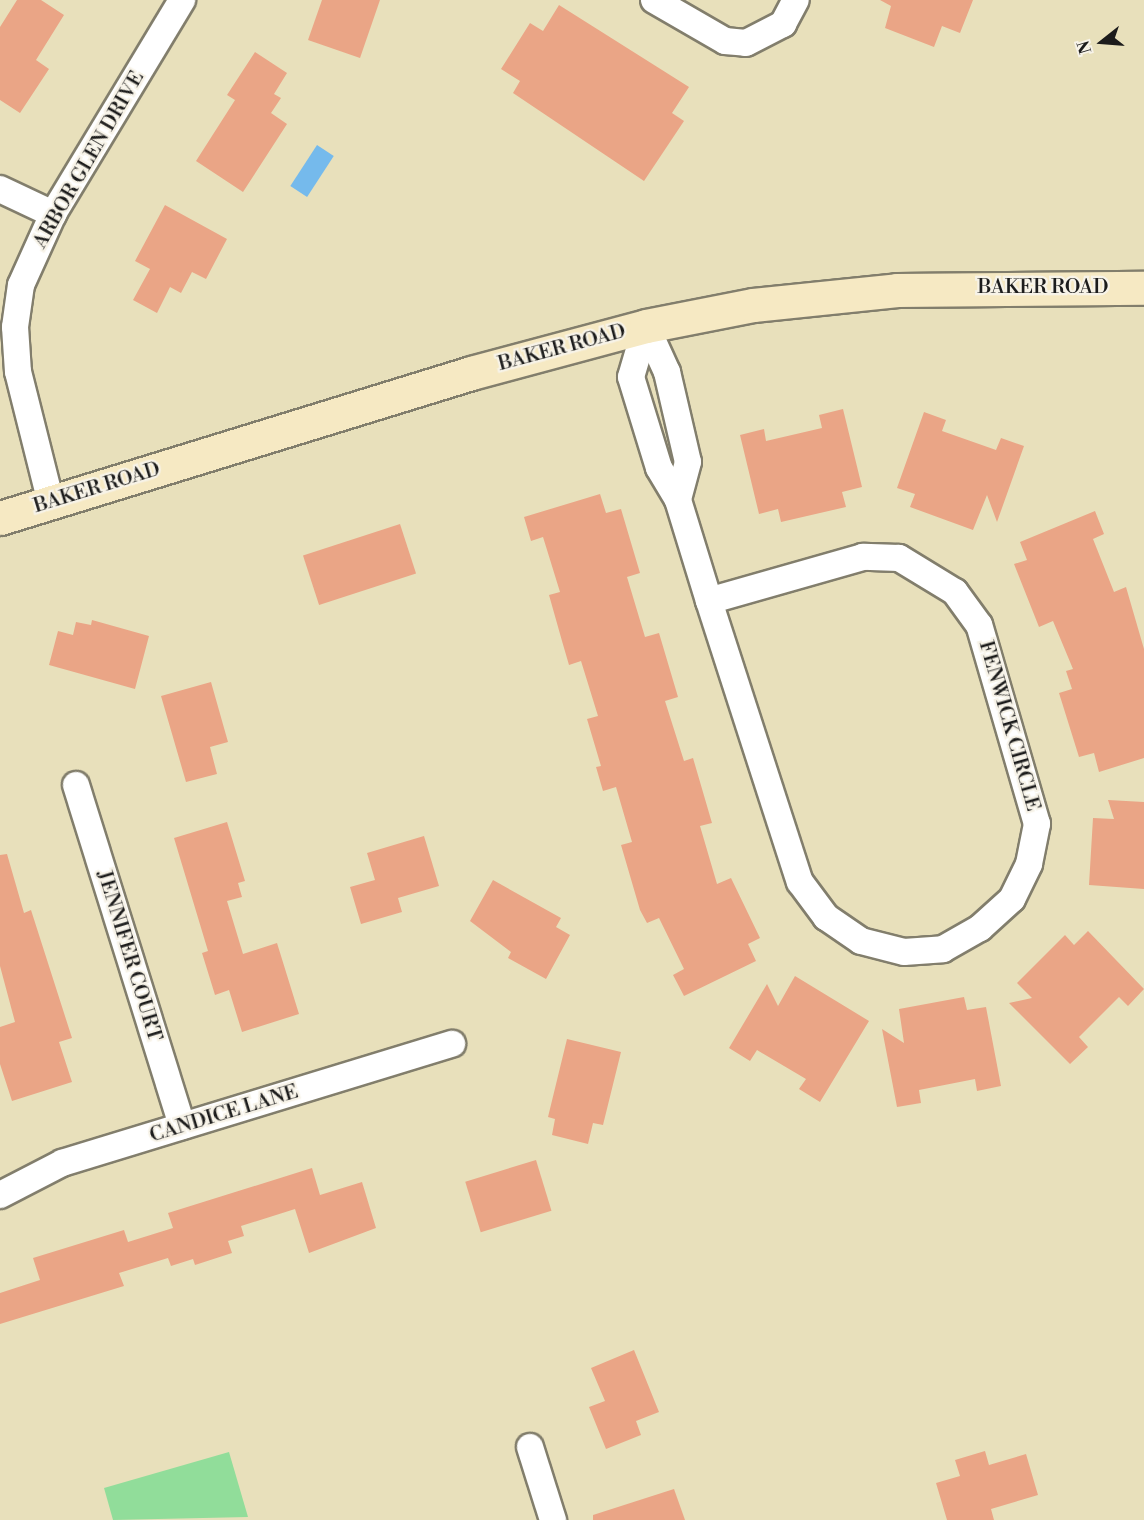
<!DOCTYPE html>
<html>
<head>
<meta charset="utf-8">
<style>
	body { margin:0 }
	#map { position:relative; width:1144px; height:1520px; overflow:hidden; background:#e8e0bb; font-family:"Libre Bodoni",serif }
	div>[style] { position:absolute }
	.green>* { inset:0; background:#91dd9a }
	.water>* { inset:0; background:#75baec; transform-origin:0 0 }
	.building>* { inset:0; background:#eaa586; transform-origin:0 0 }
	.roads { filter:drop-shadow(2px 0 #827e6c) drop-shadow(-2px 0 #827e6c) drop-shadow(0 2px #827e6c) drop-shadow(0 -2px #827e6c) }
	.minor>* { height:26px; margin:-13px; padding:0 13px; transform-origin:13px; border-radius:13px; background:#fff }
	.secondary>* { height:33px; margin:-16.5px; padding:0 16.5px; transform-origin:16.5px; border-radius:16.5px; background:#f6e9c3 }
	span { translate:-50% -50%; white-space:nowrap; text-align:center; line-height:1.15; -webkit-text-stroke:4.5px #f7f3e8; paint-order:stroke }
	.street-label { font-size:20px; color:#1c1c1c }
	.north { position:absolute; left:1072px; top:12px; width:60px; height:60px; -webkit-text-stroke:4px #f7f3e8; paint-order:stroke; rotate:253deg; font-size:16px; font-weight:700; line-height:24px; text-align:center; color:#1c1c1c }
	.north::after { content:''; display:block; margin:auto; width:21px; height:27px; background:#1c1c1c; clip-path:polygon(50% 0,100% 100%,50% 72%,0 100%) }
</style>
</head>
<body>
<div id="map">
	<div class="green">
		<i style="clip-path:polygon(229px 1452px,248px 1517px,113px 1520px,104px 1488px)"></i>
	</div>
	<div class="water">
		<i style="left:317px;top:145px;width:20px;height:49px;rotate:33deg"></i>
	</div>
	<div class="building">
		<i style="clip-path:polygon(17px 0,41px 0,64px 15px,36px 60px,49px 69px,20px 113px,0 100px,0 27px)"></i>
		<i style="clip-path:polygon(322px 0,380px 0,360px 58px,308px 40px)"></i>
		<i style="clip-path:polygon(880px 0,973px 0,960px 33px,942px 26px,934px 47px,885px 28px,891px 6px)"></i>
		<i style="clip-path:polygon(559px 5px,689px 87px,672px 113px,684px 121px,644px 181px,513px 93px,520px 81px,501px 69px,530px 23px,543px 31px)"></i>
		<i style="clip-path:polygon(255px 52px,287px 73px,274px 94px,281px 98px,271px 113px,287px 124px,243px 192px,196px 161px,235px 100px,227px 95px)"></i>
		<i style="clip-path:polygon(165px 205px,227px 239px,206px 279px,192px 272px,181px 293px,170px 287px,157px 313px,133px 300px,150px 269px,135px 261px)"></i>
		<i style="clip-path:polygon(843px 409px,862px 487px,842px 492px,846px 507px,781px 522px,778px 509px,759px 514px,740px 435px,764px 429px,766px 441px,822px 428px,819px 415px)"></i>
		<i style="clip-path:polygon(924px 412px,946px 420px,942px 431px,996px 450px,1001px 438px,1024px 446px,997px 522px,987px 495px,973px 530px,910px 507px,915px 494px,897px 488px)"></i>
		<i style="clip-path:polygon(600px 494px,606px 513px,621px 509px,640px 573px,627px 577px,645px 637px,659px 633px,678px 697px,665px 701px,684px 761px,693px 758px,712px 823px,700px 826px,717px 884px,731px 878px,760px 938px,748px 944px,756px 961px,684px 996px,673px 975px,684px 969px,659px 918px,647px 923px,640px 910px,621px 845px,632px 842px,616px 787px,603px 791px,596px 767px,601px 766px,587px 719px,598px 716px,581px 661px,569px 665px,562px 641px,549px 595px,560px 592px,543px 537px,531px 541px,524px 517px)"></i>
		<i style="clip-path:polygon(1095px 511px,1104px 534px,1093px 539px,1114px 592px,1126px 587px,1144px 649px,1144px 758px,1099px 772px,1094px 753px,1079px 757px,1059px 693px,1072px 689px,1066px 671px,1073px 669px,1053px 621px,1039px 627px,1014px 564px,1027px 560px,1020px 542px)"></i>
		<i style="left:400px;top:524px;width:52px;height:102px;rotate:72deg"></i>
		<i style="clip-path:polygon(92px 620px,149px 636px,135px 689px,49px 665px,58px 631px,73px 635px,76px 622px,91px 625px)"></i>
		<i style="clip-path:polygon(211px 682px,228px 742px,210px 747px,217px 774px,186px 782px,161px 696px)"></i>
		<i style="clip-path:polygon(1108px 800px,1144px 802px,1144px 889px,1089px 885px,1093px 818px,1114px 819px)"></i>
		<i style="clip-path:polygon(227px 822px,245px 881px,238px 883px,242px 897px,227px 901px,243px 954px,277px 943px,299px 1014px,242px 1032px,229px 990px,215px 995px,202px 953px,208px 951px,174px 838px)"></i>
		<i style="clip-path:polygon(424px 836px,439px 886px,398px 898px,402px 912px,361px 924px,350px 887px,375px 880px,367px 853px)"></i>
		<i style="clip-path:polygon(7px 854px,24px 913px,31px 910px,72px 1038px,59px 1042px,72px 1082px,12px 1101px,0 1064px,0 1027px,15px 1022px,0 966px,0 855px)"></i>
		<i style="clip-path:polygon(493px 880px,561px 918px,556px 927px,570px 935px,546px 979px,508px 958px,511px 952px,470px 921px)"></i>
		<i style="clip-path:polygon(1088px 931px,1144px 989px,1128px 1006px,1119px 997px,1079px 1037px,1088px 1047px,1070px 1064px,1009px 1003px,1032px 998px,1017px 983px,1065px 935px,1074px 945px)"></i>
		<i style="clip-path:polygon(795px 976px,869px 1021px,820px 1102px,799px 1089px,806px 1079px,757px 1050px,750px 1061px,729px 1048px,767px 984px,778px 1006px)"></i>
		<i style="clip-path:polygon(964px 997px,967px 1010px,986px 1007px,1001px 1086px,977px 1091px,975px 1079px,919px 1090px,921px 1103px,897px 1107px,882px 1029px,904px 1043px,899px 1009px)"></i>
		<i style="clip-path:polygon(567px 1039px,621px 1052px,603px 1125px,593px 1123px,588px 1144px,552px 1135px,555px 1119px,548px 1117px)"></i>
		<i style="left:536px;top:1160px;width:53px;height:74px;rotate:73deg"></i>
		<i style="clip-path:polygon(312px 1168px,320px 1195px,362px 1182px,376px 1228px,309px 1253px,295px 1209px,241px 1226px,244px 1236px,228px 1241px,232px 1253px,195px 1265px,193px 1259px,171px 1266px,168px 1258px,119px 1273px,124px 1286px,0 1324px,0 1293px,40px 1280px,33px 1258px,124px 1230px,128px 1242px,173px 1228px,168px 1213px)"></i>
		<i style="clip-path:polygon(634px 1350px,659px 1412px,636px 1421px,641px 1435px,606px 1449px,589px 1407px,605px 1401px,591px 1368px)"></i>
		<i style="clip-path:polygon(985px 1451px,989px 1465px,1026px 1454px,1038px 1495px,991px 1509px,994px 1520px,947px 1520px,936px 1483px,960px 1476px,955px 1460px)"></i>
		<i style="clip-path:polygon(674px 1489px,685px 1520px,593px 1520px,593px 1515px)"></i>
	</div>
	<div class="roads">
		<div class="minor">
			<i style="left:654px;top:0;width:82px;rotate:30deg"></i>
			<i style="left:725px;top:41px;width:21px;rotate:5deg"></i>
			<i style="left:746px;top:43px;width:42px;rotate:-27.2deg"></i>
			<i style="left:783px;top:24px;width:27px;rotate:-62deg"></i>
			<i style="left:0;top:189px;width:59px;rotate:25.3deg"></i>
			<i style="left:646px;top:326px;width:53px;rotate:106.4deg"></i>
			<i style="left:631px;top:377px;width:95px;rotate:72.9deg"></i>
			<i style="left:659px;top:468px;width:37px;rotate:59deg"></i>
			<i style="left:678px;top:500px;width:106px;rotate:72.9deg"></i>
			<i style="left:709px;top:601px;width:295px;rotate:72.1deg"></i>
			<i style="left:800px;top:882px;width:44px;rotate:53.4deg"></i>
			<i style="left:826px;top:917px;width:42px;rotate:34.4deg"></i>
			<i style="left:861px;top:941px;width:44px;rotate:14.3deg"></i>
			<i style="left:904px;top:952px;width:39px;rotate:-4deg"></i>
			<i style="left:943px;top:949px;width:43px;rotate:-29.6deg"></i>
			<i style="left:980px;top:928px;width:43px;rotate:-42.2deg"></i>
			<i style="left:1012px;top:899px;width:39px;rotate:-64deg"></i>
			<i style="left:1029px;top:864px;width:41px;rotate:-78.7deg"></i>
			<i style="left:1037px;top:824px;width:207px;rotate:-106.2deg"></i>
			<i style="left:979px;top:625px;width:41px;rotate:-126deg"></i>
			<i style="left:955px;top:592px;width:66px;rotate:-148.7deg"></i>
			<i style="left:899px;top:558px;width:36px;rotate:-178deg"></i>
			<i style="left:863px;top:557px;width:160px;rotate:164.1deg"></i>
			<i style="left:646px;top:326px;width:51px;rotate:65.5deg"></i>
			<i style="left:667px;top:372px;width:92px;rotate:76.9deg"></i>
			<i style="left:688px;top:462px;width:39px;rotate:105deg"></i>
			<i style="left:51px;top:503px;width:135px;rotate:-104.1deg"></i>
			<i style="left:18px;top:372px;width:45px;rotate:-93.8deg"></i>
			<i style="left:15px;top:327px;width:42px;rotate:-81.9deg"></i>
			<i style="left:21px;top:285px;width:78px;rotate:-65.7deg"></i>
			<i style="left:53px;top:214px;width:250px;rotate:-58.9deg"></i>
			<i style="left:76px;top:785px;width:357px;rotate:72.7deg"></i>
			<i style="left:0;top:1195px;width:70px;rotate:-27.3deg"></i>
			<i style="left:62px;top:1163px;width:408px;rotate:-17deg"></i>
			<i style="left:530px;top:1447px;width:77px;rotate:72.5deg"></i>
		</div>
		<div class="secondary">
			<i style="left:0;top:518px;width:493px;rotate:-17.1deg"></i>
			<i style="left:471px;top:373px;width:181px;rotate:-15deg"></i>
			<i style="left:646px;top:326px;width:109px;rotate:-11.1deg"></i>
			<i style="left:753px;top:305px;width:145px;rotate:-5.9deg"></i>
			<i style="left:897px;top:290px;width:247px;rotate:-0.5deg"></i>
		</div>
	</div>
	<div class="street-label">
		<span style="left:89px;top:160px;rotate:-60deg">ARBOR GLEN DRIVE</span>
		<span style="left:1043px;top:287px">BAKER ROAD</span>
		<span style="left:562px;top:348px;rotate:-15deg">BAKER ROAD</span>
		<span style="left:97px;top:488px;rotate:-17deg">BAKER ROAD</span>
		<span style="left:1009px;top:726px;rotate:74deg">FENWICK CIRCLE</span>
		<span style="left:129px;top:956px;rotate:73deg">JENNIFER COURT</span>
		<span style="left:224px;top:1114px;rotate:-17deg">CANDICE LANE</span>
	</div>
	<div class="north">N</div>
</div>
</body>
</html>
